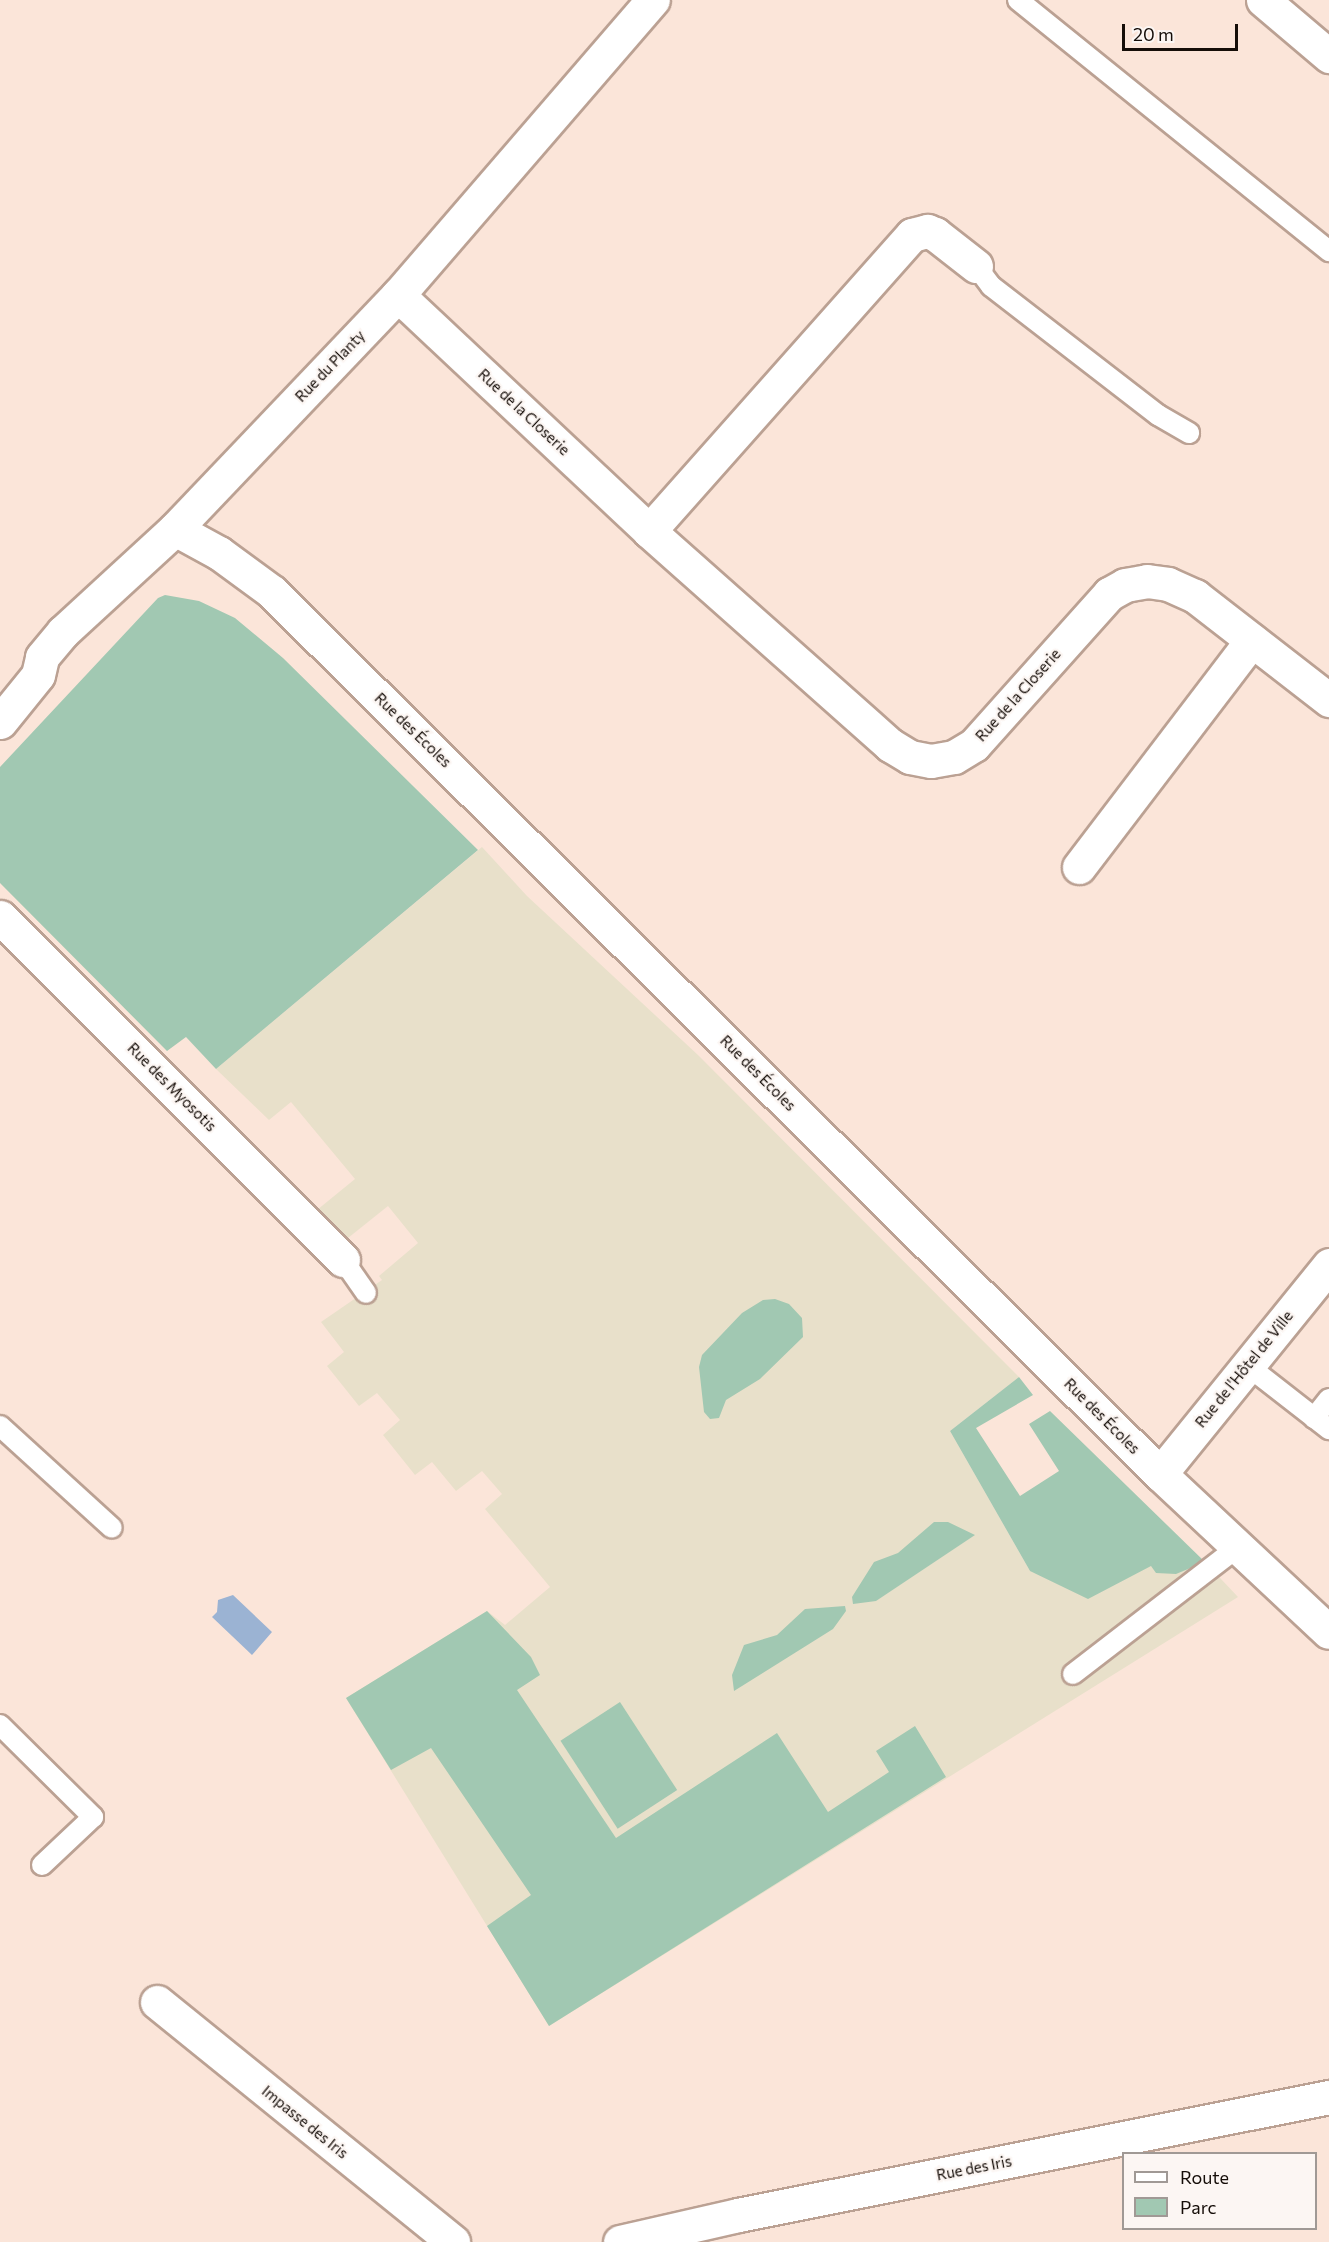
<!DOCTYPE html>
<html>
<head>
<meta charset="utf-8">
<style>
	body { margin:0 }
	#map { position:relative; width:1329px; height:2242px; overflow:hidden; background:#fbe5d9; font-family:Commissioner,sans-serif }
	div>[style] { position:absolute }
	.education>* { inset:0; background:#e8e0ca }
	.green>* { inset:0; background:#a1c8b2; transform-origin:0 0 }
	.water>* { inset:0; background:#9bb3d3 }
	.roads { filter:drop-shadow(2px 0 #bba193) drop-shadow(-2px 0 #bba193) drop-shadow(0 2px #bba193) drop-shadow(0 -2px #bba193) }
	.service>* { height:20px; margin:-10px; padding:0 10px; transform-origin:10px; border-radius:10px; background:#fff }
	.minor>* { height:33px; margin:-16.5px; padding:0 16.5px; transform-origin:16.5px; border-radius:16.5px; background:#fff }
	span { translate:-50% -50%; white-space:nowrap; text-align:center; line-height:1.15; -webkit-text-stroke:4.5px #fcf6f3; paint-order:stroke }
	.street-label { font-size:15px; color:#150d08 }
	.legend { position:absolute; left:1122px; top:2152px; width:195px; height:78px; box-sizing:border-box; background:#fcf6f3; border:2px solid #a09995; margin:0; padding:8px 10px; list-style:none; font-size:18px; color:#150d08 }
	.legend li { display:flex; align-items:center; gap:12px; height:30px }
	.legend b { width:30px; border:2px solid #a09995 }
	.scale { position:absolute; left:1122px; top:24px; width:116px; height:27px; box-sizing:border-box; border:3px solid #150d08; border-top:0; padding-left:8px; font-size:18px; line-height:21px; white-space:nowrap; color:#150d08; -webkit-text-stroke:4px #fcf6f3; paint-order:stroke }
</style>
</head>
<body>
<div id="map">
	<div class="education">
		<i style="clip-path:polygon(482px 847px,527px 896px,698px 1055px,1019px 1377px,950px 1431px,1030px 1571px,1205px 1562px,1238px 1597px,549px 2026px,346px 1698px,487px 1611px,505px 1625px,550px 1587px,485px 1509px,502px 1494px,482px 1471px,456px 1491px,432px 1462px,415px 1475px,383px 1435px,400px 1420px,377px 1393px,359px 1406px,327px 1366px,344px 1352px,321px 1322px,382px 1280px,379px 1276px,418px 1243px,388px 1206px,343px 1242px,317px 1210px,355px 1179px,291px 1102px,269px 1120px,216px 1069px)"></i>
	</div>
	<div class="green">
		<i style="clip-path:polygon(165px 595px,199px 601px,235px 618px,283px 658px,478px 850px,216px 1069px,186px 1037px,167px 1051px,0 883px,0 767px,158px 598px)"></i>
		<i style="clip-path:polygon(775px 1299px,789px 1304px,802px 1318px,803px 1337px,760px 1379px,726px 1400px,719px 1418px,710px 1419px,704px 1412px,699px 1367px,702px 1355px,742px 1313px,763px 1300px)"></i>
		<i style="clip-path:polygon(1019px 1377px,1033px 1395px,976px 1428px,1020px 1496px,1059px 1471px,1029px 1424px,1050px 1411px,1205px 1562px,1176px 1574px,1156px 1573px,1151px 1566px,1088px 1599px,1030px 1571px,950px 1431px)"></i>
		<i style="clip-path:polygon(934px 1522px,948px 1522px,975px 1535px,876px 1601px,853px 1604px,852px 1597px,874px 1562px,898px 1553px)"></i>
		<i style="clip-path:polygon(845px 1606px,846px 1611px,833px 1629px,734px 1691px,732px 1675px,744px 1645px,777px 1635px,805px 1609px)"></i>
		<i style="clip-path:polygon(487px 1611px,531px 1657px,540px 1675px,517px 1690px,616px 1838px,777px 1733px,828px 1812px,889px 1772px,876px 1751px,915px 1726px,946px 1777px,549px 2026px,487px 1926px,531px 1895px,431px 1748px,391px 1770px,346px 1698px)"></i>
		<i style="left:620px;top:1702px;width:105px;height:71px;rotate:57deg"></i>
	</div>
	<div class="water">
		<i style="clip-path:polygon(233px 1595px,272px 1632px,252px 1655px,212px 1617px,217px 1612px,218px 1600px)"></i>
	</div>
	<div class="roads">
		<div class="service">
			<i style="left:1018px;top:0;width:400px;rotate:38.9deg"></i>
			<i style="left:976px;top:266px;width:25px;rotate:53deg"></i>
			<i style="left:991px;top:286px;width:211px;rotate:37.7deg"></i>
			<i style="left:1158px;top:415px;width:36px;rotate:30deg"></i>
			<i style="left:343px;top:1260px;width:40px;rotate:55.1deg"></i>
			<i style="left:1248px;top:1366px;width:103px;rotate:37.9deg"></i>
			<i style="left:1314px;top:1418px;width:24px;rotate:-52deg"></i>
			<i style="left:0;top:1426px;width:151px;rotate:42.3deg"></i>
			<i style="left:1073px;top:1674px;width:208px;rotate:-37.6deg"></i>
			<i style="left:0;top:1725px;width:131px;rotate:44.7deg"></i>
			<i style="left:93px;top:1817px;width:70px;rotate:136.7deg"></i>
		</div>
		<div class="minor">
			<i style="left:1263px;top:0;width:87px;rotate:40.3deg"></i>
			<i style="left:398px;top:295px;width:345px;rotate:43.2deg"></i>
			<i style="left:649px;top:531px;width:322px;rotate:41.6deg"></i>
			<i style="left:890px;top:745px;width:23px;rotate:31deg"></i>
			<i style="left:910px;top:757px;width:21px;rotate:11deg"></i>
			<i style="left:931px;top:761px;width:23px;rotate:-10deg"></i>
			<i style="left:954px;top:757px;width:23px;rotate:-31deg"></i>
			<i style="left:974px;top:745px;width:203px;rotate:-48.2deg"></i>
			<i style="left:1109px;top:594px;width:18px;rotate:-29deg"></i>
			<i style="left:1125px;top:585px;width:22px;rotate:-10deg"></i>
			<i style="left:1147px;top:581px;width:21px;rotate:8deg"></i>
			<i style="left:1168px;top:584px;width:30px;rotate:24deg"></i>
			<i style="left:1195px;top:596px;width:170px;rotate:37.8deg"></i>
			<i style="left:175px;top:529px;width:50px;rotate:28.6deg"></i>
			<i style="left:219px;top:553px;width:66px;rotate:36.3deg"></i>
			<i style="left:272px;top:592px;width:1252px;rotate:44.81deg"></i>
			<i style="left:1160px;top:1474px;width:231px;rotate:43.1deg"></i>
			<i style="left:649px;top:531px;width:396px;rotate:-48.4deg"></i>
			<i style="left:912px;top:235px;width:16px;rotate:-15deg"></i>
			<i style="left:927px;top:231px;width:9px;rotate:21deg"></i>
			<i style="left:935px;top:234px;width:52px;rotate:38deg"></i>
			<i style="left:0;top:722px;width:60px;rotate:-51deg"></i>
			<i style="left:38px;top:675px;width:18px;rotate:-77deg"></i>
			<i style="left:42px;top:657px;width:33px;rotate:-50deg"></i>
			<i style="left:63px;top:632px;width:152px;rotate:-42.6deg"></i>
			<i style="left:175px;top:529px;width:323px;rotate:-46.4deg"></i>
			<i style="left:398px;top:295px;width:390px;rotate:-49.2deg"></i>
			<i style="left:1079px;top:867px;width:285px;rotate:-52.7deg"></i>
			<i style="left:0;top:917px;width:485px;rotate:45deg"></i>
			<i style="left:1160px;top:1474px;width:269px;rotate:-51deg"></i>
			<i style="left:157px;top:2002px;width:381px;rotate:39deg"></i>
			<i style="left:620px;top:2242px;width:121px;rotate:-12.9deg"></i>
			<i style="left:738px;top:2215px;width:603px;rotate:-11.29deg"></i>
		</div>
	</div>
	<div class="street-label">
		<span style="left:330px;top:366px;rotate:-46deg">Rue du Planty</span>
		<span style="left:524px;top:412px;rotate:43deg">Rue de la Closerie</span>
		<span style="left:1018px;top:695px;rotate:-48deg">Rue de la Closerie</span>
		<span style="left:413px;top:730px;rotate:44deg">Rue des Écoles</span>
		<span style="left:758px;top:1073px;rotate:45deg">Rue des Écoles</span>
		<span style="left:172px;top:1087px;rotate:45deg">Rue des Myosotis</span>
		<span style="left:1244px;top:1369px;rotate:-51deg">Rue de l'Hôtel de Ville</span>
		<span style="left:1102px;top:1416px;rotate:45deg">Rue des Écoles</span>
		<span style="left:305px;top:2122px;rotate:39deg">Impasse des Iris</span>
		<span style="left:974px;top:2168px;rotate:-11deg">Rue des Iris</span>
	</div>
	<ul class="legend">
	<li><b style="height:8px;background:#fff"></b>Route</li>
	<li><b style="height:16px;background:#a1c8b2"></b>Parc</li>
	</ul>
	<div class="scale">20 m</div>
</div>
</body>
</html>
